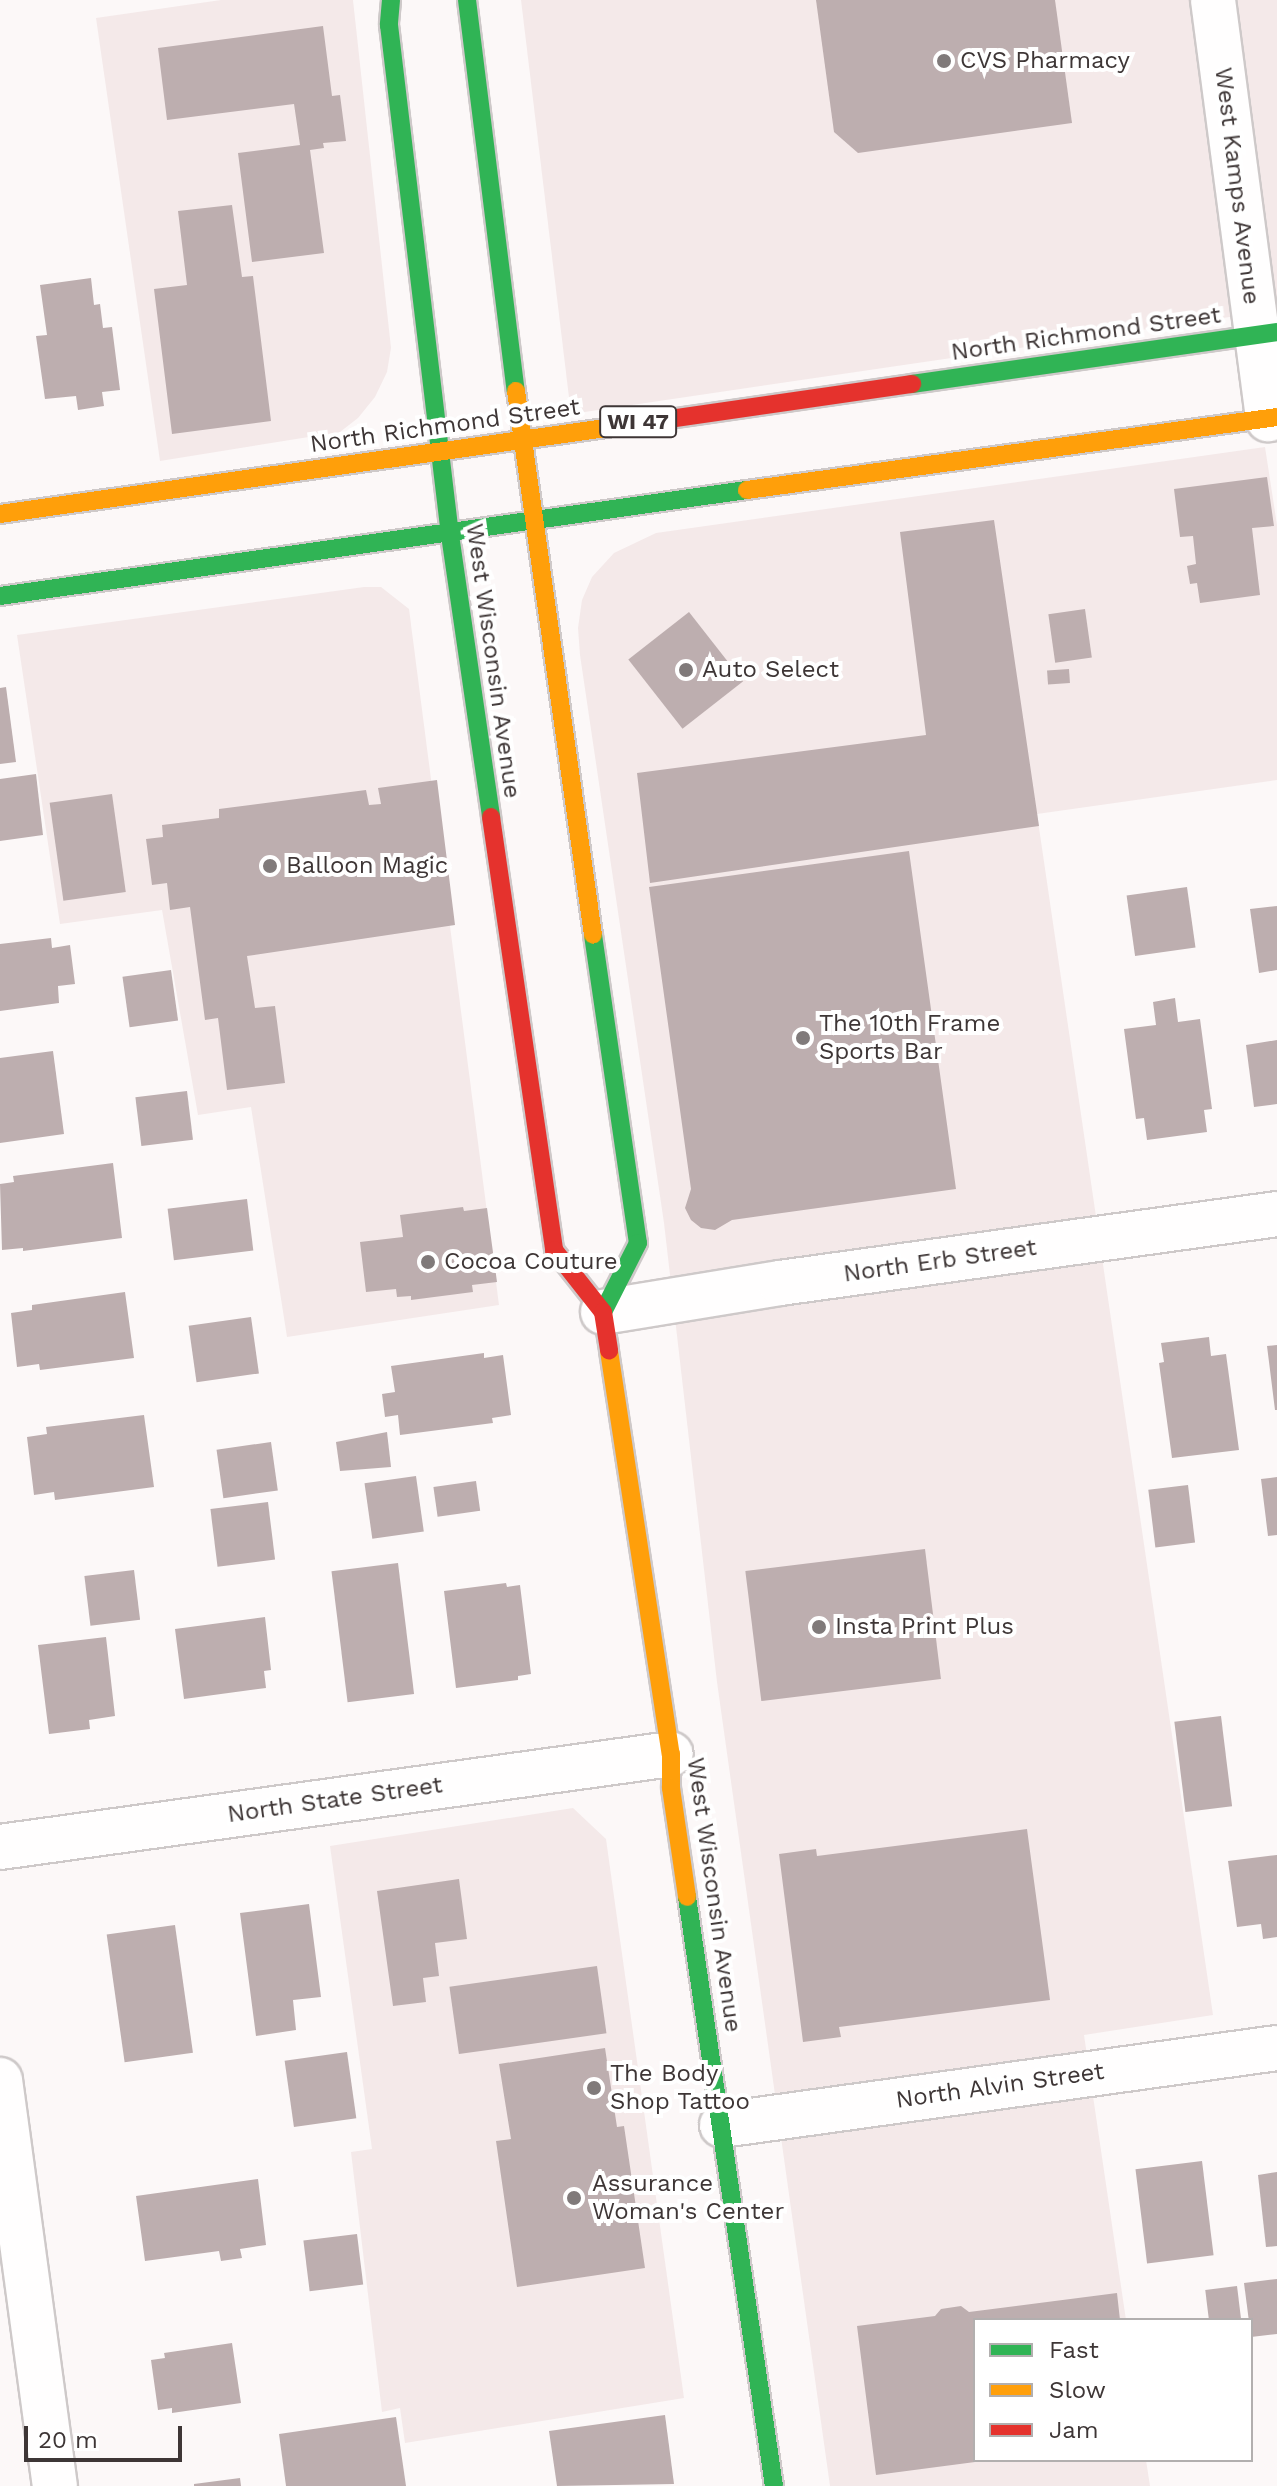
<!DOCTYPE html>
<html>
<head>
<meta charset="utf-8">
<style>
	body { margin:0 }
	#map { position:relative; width:1277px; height:2486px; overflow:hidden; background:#fcf8f8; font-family:"Work Sans",sans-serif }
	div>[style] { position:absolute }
	.built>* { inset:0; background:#f4e9e9 }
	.building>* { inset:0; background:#bdaeaf; transform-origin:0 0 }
	.roads { filter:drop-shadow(2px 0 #cec9c9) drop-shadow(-2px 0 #cec9c9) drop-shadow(0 2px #cec9c9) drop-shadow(0 -2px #cec9c9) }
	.street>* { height:44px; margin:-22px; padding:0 22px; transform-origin:22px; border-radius:22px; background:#fffefe }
	.fast>* { height:18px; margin:-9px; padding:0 9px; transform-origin:9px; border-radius:9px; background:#30b455 }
	.slow>* { height:18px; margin:-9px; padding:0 9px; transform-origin:9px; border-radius:9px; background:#ff9f0a }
	.jam>* { height:18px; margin:-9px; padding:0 9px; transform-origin:9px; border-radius:9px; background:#e5322d }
	.dots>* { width:22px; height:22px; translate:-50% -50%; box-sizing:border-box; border:4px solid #fff; border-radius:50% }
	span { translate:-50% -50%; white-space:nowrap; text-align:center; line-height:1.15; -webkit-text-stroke:8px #fff; paint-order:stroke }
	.shield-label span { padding:2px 6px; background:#fff; border:2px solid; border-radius:6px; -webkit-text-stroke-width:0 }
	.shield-label { font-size:22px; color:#3e3636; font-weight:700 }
	.poi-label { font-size:24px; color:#3e3636 }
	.left { translate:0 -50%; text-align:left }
	.street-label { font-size:24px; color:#3e3636 }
	.legend { position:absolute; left:973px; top:2318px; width:280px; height:144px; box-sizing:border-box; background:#fff; border:2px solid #b2afaf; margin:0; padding:10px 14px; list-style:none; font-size:24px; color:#3e3636 }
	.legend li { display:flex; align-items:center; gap:16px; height:40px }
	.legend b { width:40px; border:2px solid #b2afaf }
	.scale { position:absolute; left:24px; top:2426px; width:158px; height:36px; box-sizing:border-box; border:4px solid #3e3636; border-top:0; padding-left:10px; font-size:24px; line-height:28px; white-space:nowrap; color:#3e3636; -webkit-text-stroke:6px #fff; paint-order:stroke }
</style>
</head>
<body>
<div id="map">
	<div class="built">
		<i style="clip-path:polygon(221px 0,353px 0,391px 348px,387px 372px,375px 397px,358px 418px,340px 432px,160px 461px,96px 18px)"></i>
		<i style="clip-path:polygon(521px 0,1277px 0,1277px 310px,571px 414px)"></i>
		<i style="clip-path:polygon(1265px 447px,1277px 525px,1277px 780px,1037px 814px,1213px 2015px,1084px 2035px,1126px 2320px,975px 2320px,975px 2460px,1146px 2460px,1150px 2486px,830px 2486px,717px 1682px,664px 1223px,580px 655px,578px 628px,582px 600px,592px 577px,614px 553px,656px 533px)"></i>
		<i style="clip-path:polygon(364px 587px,381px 587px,409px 609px,499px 1305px,287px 1337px,251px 1107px,198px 1115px,162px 910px,60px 924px,17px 635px)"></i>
		<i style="clip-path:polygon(573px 1808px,606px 1839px,684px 2398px,405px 2443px,400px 2408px,382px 2412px,351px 2152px,372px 2149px,330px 1846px)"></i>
	</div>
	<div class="building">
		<i style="clip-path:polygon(816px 0,1055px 0,1072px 123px,858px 153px,834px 132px)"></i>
		<i style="clip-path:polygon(323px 26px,332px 96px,340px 95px,346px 141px,323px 143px,324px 148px,310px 150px,324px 253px,252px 262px,238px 153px,300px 145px,294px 104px,167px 120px,158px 48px)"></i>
		<i style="clip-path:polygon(232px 205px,242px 277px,253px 276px,271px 421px,172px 434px,154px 289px,187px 285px,178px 211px)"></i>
		<i style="clip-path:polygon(91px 278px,94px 305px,100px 304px,103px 328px,112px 327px,120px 390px,102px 392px,104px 406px,78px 410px,76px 396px,45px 399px,36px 336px,47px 335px,40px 285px)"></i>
		<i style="clip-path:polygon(1267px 477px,1274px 526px,1252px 528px,1260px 595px,1200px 603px,1197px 583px,1190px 584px,1187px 566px,1196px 564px,1193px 536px,1180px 537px,1174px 489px)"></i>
		<i style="clip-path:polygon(994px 520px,1039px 826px,650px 883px,637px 773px,926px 735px,900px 532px)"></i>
		<i style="left:1085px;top:609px;width:49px;height:37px;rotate:82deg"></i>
		<i style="left:689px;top:612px;width:88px;height:77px;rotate:52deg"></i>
		<i style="left:1069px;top:669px;width:14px;height:22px;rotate:86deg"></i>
		<i style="clip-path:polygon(6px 687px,16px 762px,0 764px,0 688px)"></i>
		<i style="clip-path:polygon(36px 774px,43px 835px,0 841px,0 779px)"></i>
		<i style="clip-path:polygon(437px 780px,455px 925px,247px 956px,255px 1008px,275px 1006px,285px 1083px,227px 1090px,218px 1018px,205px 1020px,190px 907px,170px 910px,167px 883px,152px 885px,146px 839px,163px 837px,162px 825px,219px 818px,219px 809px,366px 790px,369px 805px,381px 804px,378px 788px)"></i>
		<i style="left:112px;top:794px;width:99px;height:63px;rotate:82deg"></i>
		<i style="clip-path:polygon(909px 851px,956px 1189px,732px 1220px,715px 1230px,701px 1228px,691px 1220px,685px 1208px,691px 1189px,649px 887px)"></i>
		<i style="left:1187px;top:887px;width:61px;height:61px;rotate:82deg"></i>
		<i style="clip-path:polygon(1277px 906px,1277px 970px,1259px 973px,1250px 909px)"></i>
		<i style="clip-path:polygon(51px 938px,52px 948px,70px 945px,75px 984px,58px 986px,59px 1003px,0 1011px,0 944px)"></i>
		<i style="left:171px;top:970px;width:51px;height:49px;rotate:82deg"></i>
		<i style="clip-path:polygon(1175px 998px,1178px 1022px,1200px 1019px,1212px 1109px,1204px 1110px,1207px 1132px,1147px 1140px,1144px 1118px,1136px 1119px,1124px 1029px,1156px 1025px,1153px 1002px)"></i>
		<i style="clip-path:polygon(1277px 1040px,1277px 1104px,1254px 1107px,1246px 1045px)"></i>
		<i style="clip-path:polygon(53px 1051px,64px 1134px,0 1143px,0 1058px)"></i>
		<i style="left:187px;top:1091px;width:49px;height:52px;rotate:83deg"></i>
		<i style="clip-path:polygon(113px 1163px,122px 1238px,23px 1251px,23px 1248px,2px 1250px,0 1184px,14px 1182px,13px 1176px)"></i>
		<i style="left:247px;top:1199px;width:52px;height:80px;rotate:83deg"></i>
		<i style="clip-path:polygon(463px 1207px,464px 1211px,487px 1208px,497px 1282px,472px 1285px,473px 1292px,411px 1300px,411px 1296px,397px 1297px,396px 1289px,366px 1292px,360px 1242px,403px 1237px,400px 1215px)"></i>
		<i style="clip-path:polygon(125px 1292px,134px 1358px,40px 1370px,39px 1364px,17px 1367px,11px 1313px,32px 1310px,32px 1305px)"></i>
		<i style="left:251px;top:1317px;width:57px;height:63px;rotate:82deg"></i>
		<i style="clip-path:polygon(1209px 1337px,1211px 1356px,1226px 1354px,1239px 1450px,1172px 1458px,1159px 1363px,1164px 1362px,1161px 1343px)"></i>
		<i style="clip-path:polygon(1277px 1345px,1277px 1410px,1275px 1410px,1267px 1346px)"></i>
		<i style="clip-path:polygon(484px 1353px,484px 1358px,503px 1355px,511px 1415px,492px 1418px,493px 1423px,400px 1435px,398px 1415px,385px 1417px,382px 1394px,395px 1392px,391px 1366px)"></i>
		<i style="clip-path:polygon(144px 1415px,154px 1487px,55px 1500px,54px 1492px,34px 1495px,27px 1437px,47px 1434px,46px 1427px)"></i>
		<i style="clip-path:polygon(387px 1432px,391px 1467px,340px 1471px,336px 1442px)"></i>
		<i style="left:271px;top:1442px;width:49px;height:55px;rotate:82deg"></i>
		<i style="left:416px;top:1476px;width:56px;height:52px;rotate:82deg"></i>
		<i style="clip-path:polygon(1277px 1477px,1277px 1535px,1268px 1536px,1261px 1479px)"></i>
		<i style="left:476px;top:1481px;width:30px;height:43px;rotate:82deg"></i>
		<i style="left:1188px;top:1485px;width:58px;height:40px;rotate:83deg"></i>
		<i style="left:268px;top:1502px;width:58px;height:58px;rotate:83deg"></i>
		<i style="left:925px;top:1549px;width:131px;height:181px;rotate:83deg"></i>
		<i style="left:398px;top:1563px;width:132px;height:67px;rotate:83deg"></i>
		<i style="left:134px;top:1570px;width:50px;height:50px;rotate:83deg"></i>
		<i style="clip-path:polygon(506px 1583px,507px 1587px,520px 1585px,531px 1674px,518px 1676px,518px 1680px,456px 1688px,444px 1591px)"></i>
		<i style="clip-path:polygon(265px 1617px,271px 1670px,264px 1671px,266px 1688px,184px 1699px,175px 1629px)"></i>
		<i style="clip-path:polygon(106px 1637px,115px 1716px,89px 1720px,90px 1729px,49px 1734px,38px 1645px)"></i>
		<i style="left:1221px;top:1716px;width:91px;height:47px;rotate:83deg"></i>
		<i style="clip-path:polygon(1027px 1829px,1050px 2000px,839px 2027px,841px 2037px,803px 2042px,779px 1854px,816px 1849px,817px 1856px)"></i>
		<i style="clip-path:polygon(1277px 1855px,1277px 1937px,1263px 1939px,1261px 1924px,1237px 1927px,1228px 1861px)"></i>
		<i style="clip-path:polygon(459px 1879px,467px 1939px,435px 1943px,439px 1976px,423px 1978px,426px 2002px,393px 2006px,377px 1891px)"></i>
		<i style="clip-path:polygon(309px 1904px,321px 1997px,293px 2000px,296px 2030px,256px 2036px,240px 1913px)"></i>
		<i style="left:175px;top:1925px;width:129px;height:69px;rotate:82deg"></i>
		<i style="left:597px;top:1966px;width:68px;height:149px;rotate:82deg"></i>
		<i style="clip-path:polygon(605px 2048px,617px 2127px,624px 2126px,645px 2268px,517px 2287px,496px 2141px,511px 2139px,499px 2064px)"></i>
		<i style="left:347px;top:2052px;width:67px;height:63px;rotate:82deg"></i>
		<i style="left:1202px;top:2161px;width:95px;height:67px;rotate:83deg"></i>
		<i style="clip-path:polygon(1277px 2172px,1277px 2246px,1266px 2247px,1258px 2175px)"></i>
		<i style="clip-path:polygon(258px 2179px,266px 2245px,240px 2249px,242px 2258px,221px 2261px,219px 2251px,145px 2261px,136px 2196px)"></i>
		<i style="left:357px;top:2234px;width:51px;height:54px;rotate:83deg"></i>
		<i style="clip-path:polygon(1277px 2279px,1277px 2334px,1251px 2337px,1244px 2283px)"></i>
		<i style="left:1237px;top:2286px;width:34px;height:32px;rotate:83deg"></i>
		<i style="clip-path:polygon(1117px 2293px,1120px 2320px,975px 2320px,975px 2462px,876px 2475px,857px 2326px,935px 2316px,941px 2309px,961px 2306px,969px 2312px)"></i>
		<i style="clip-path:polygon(232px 2343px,241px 2403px,172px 2413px,172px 2408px,158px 2410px,151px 2360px,165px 2358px,164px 2353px)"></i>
		<i style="clip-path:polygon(665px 2415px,674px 2484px,557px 2486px,549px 2431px)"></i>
		<i style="clip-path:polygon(396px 2417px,406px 2486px,286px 2486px,279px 2434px)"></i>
		<i style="clip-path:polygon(240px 2478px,241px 2486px,194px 2486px,194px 2484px)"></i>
	</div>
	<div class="roads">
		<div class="street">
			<i style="left:1213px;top:0;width:423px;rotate:82.5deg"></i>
			<i style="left:603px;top:1312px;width:179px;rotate:-9.3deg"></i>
			<i style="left:780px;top:1283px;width:502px;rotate:-7.9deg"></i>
			<i style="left:0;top:1847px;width:677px;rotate:-7.89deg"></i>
			<i style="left:0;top:2080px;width:410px;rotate:82.3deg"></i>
			<i style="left:722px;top:2125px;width:560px;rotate:-7.9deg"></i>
		</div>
		<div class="fast">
			<i style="left:391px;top:0;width:25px;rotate:95deg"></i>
			<i style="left:389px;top:25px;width:514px;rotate:83.18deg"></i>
			<i style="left:450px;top:535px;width:285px;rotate:81.7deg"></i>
			<i style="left:467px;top:0;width:394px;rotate:82.9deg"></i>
			<i style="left:912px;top:384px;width:369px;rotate:-8.1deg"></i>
			<i style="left:0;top:596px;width:754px;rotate:-8.08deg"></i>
			<i style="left:593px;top:935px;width:311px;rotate:81.7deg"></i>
			<i style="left:638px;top:1243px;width:77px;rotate:116.9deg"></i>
			<i style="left:687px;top:1897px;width:595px;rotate:81.6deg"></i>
		</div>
		<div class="slow">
			<i style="left:516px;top:391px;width:549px;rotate:81.94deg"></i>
			<i style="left:747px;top:490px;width:535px;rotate:-7.84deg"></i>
			<i style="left:0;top:514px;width:647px;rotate:-8.08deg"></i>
			<i style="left:609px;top:1351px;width:408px;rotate:81.3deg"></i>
			<i style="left:671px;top:1754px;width:34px;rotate:90deg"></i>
			<i style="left:671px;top:1788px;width:110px;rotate:81.6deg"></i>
		</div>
		<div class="jam">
			<i style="left:641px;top:423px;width:274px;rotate:-8.2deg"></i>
			<i style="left:491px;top:817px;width:438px;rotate:81.7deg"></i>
			<i style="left:554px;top:1250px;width:79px;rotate:51.7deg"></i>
			<i style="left:603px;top:1312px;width:39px;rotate:81deg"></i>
		</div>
	</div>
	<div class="dots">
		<i style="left:944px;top:61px;background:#807a7a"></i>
		<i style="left:686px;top:670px;background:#807a7a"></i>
		<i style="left:270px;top:866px;background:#807a7a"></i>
		<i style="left:803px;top:1038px;background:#807a7a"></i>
		<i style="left:428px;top:1262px;background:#807a7a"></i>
		<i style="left:819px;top:1627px;background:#807a7a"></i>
		<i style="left:594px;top:2088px;background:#807a7a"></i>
		<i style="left:574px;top:2198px;background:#807a7a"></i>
	</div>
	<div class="shield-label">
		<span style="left:638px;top:422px">WI 47</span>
	</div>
	<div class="poi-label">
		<span class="left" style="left:960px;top:61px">CVS Pharmacy</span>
		<span class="left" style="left:702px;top:670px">Auto Select</span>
		<span class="left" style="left:286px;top:866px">Balloon Magic</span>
		<span class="left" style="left:819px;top:1038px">The 10th Frame<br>Sports Bar</span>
		<span class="left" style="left:444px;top:1262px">Cocoa Couture</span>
		<span class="left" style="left:835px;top:1627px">Insta Print Plus</span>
		<span class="left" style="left:610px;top:2088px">The Body<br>Shop Tattoo</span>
		<span class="left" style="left:592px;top:2198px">Assurance<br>Woman's Center</span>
	</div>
	<div class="street-label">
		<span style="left:1237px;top:186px;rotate:83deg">West Kamps Avenue</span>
		<span style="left:1086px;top:334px;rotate:-8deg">North Richmond Street</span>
		<span style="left:445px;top:426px;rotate:-8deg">North Richmond Street</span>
		<span style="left:493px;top:661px;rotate:82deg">West Wisconsin Avenue</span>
		<span style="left:940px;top:1261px;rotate:-8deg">North Erb Street</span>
		<span style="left:335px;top:1800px;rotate:-8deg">North State Street</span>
		<span style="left:714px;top:1895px;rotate:82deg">West Wisconsin Avenue</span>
		<span style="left:1000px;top:2086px;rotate:-8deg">North Alvin Street</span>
	</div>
	<ul class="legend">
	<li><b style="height:10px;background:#30b455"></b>Fast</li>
	<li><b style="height:10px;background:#ff9f0a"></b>Slow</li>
	<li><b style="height:10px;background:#e5322d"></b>Jam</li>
	</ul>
	<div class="scale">20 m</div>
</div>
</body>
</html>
